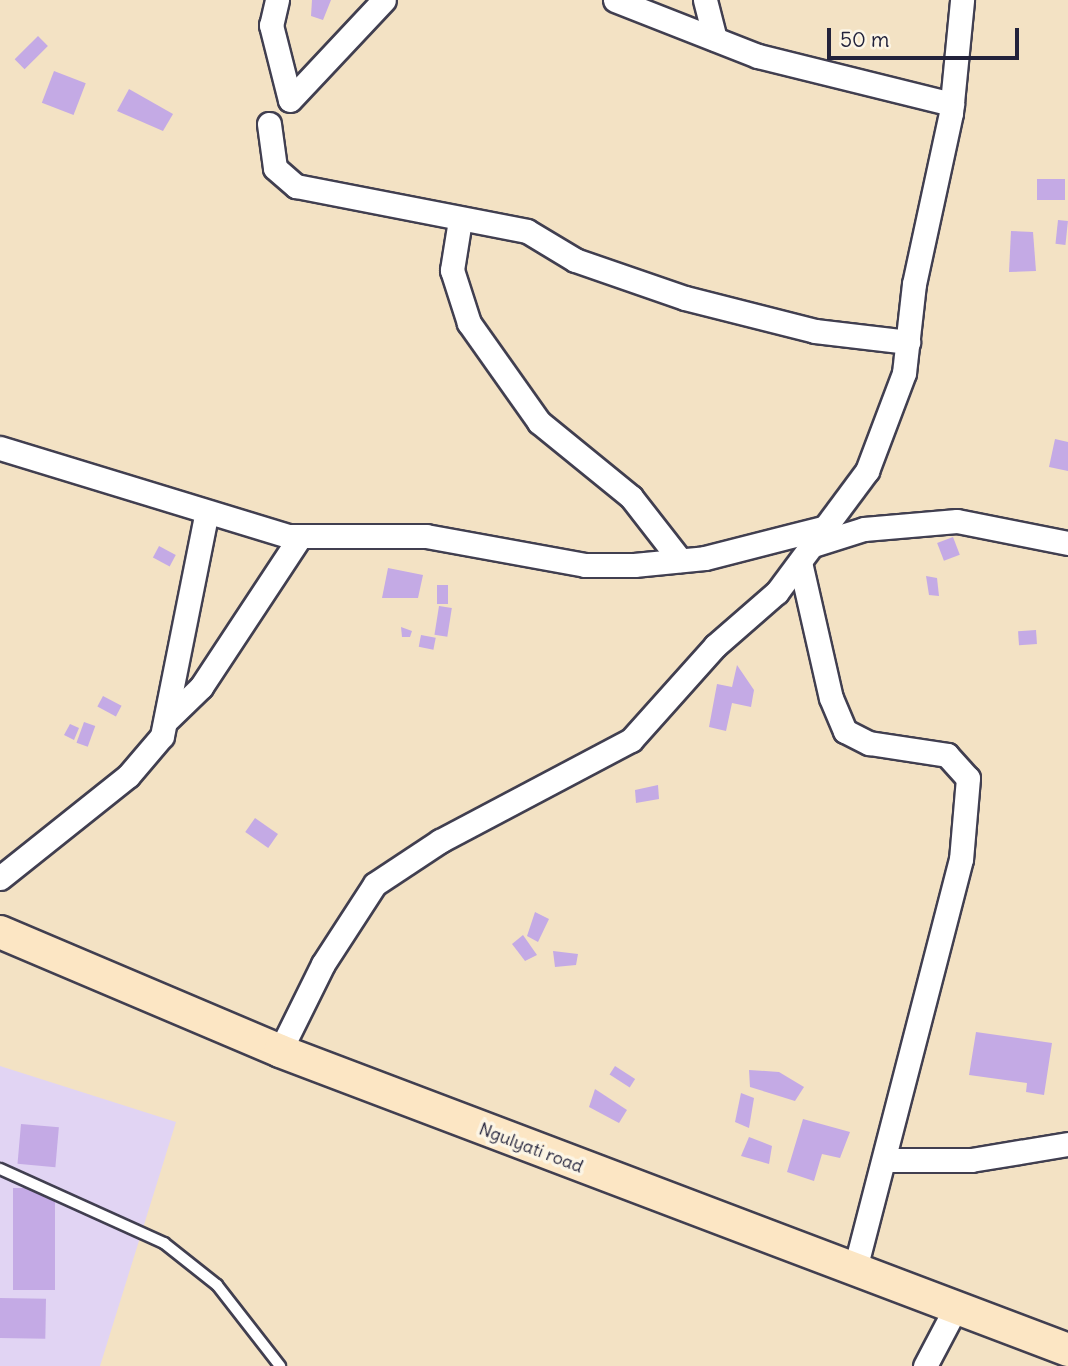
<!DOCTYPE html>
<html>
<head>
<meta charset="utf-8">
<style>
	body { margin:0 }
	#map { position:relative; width:1068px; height:1366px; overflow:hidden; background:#f3e2c4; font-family:Delius,sans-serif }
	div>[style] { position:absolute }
	.built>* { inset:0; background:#e1d4f3 }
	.building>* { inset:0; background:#c4aae5; transform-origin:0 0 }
	.roads { filter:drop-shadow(2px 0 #413f50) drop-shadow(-2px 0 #413f50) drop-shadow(0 2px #413f50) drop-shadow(0 -2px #413f50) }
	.service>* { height:10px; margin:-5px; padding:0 5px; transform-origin:5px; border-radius:5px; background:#fff }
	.minor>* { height:23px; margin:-11.5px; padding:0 11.5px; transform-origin:11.5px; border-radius:11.5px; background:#fff }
	.secondary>* { height:32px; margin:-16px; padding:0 16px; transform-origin:16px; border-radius:16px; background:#fce6c4 }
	span { translate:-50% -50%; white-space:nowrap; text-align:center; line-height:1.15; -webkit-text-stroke:7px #fcf5e5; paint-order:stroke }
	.street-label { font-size:18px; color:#22223b }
	.scale { position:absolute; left:827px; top:28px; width:192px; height:32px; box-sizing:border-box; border:4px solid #22223b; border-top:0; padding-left:9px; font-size:21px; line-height:24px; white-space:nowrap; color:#22223b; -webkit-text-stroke:5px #fcf5e5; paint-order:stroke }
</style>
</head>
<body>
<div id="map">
	<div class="built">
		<i style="clip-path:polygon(0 1066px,176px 1122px,100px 1366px,0 1366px)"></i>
	</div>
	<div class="building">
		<i style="clip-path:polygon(312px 0,331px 0,323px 20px,311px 16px)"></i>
		<i style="left:38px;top:36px;width:14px;height:33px;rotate:45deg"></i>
		<i style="left:54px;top:71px;width:34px;height:34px;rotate:21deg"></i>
		<i style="clip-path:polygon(129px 89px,173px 114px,163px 131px,117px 111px)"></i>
		<i style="left:1037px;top:179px;width:28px;height:21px"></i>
		<i style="left:1058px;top:220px;width:10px;height:24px;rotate:6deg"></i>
		<i style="clip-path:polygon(1011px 231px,1033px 232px,1036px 271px,1009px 272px)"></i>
		<i style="clip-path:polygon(1055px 439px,1068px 442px,1068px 471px,1049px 467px)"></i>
		<i style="left:953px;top:537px;width:19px;height:17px;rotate:69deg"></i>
		<i style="left:159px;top:546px;width:19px;height:13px;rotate:28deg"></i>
		<i style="clip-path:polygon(388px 568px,423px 575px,418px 598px,382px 598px)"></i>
		<i style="clip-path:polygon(926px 576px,937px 578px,939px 596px,929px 595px)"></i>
		<i style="left:437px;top:585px;width:11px;height:19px"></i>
		<i style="left:439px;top:606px;width:13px;height:29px;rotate:9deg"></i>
		<i style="clip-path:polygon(401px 627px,412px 631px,410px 637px,402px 637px)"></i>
		<i style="left:1036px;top:630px;width:14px;height:18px;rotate:86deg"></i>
		<i style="left:421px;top:635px;width:15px;height:12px;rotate:11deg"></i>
		<i style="clip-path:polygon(737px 665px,754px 690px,751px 707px,732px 703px,726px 731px,709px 727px,717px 684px,732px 687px)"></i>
		<i style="left:103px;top:696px;width:21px;height:12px;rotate:28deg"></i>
		<i style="left:84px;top:722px;width:12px;height:22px;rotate:20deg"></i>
		<i style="clip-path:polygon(70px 724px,79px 728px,74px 740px,64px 735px)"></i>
		<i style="clip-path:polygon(658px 785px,659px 799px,636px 803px,635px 790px)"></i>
		<i style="left:255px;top:818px;width:28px;height:17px;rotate:35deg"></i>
		<i style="clip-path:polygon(535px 912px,549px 919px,538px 942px,527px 936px)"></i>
		<i style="clip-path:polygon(523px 935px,537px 955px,525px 961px,512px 944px)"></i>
		<i style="clip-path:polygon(553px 951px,578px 954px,576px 965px,555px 967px)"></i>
		<i style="clip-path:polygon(976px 1032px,1052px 1043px,1044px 1095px,1026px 1092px,1027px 1083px,969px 1075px)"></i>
		<i style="left:615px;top:1066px;width:24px;height:10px;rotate:33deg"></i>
		<i style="clip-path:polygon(749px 1070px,779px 1072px,804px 1087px,795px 1101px,750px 1087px)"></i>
		<i style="clip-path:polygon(595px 1089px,627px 1110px,619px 1123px,589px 1107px)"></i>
		<i style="clip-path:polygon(741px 1093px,754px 1098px,749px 1128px,735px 1122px)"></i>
		<i style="clip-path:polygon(803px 1119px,850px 1132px,840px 1158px,822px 1154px,814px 1181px,787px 1172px)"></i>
		<i style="left:21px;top:1124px;width:38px;height:40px;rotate:5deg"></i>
		<i style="clip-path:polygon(749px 1137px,772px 1146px,769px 1164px,741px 1156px)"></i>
		<i style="left:13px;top:1188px;width:42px;height:102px"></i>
		<i style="left:0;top:1298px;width:46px;height:40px;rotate:1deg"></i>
	</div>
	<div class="roads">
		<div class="service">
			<i style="left:0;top:1169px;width:180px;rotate:24.3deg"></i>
			<i style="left:164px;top:1243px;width:68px;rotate:38.4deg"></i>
			<i style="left:217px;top:1285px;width:103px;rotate:52.1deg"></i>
		</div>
		<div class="minor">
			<i style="left:277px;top:0;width:26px;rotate:103deg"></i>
			<i style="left:271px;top:25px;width:77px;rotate:75.8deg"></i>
			<i style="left:615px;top:0;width:154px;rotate:21.4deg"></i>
			<i style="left:758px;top:56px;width:200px;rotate:13.9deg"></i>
			<i style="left:705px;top:0;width:40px;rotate:75.6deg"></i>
			<i style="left:290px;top:100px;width:137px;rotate:-46.8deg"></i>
			<i style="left:269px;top:124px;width:44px;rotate:82.2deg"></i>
			<i style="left:275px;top:168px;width:28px;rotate:41deg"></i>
			<i style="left:296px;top:186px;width:235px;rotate:11deg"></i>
			<i style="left:527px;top:231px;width:56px;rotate:31.1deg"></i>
			<i style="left:575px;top:260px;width:116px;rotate:19.1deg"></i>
			<i style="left:685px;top:298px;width:134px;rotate:14.2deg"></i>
			<i style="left:815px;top:331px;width:94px;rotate:6.7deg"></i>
			<i style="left:460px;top:220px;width:51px;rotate:99.1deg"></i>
			<i style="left:452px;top:270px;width:56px;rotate:72.2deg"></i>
			<i style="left:469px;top:323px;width:121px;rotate:54.7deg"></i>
			<i style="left:539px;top:422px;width:119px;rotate:39.2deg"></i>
			<i style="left:631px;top:497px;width:80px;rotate:52.1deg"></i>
			<i style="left:0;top:448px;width:301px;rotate:17deg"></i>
			<i style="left:288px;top:536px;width:138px"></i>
			<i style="left:426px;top:536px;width:162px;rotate:10.3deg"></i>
			<i style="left:585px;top:565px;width:49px"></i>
			<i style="left:634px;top:565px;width:71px;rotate:-5.6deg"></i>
			<i style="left:705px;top:558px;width:126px;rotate:-14.3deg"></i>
			<i style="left:813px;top:545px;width:53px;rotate:-17.4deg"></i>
			<i style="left:864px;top:529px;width:93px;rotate:-4.9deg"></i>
			<i style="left:957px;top:521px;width:113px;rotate:11.2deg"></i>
			<i style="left:800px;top:562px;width:139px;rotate:77.2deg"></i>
			<i style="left:831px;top:698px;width:36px;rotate:67deg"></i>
			<i style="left:845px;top:731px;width:27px;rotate:27deg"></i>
			<i style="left:869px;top:743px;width:79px;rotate:8.7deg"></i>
			<i style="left:947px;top:755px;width:31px;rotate:48deg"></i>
			<i style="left:968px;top:778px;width:81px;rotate:94.9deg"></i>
			<i style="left:961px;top:859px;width:427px;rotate:104.5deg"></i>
			<i style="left:168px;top:719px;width:46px;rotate:-44.1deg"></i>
			<i style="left:201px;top:687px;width:180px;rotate:-56.6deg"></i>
			<i style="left:0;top:878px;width:164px;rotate:-38.6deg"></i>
			<i style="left:128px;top:776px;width:52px;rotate:-49.6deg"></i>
			<i style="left:162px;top:736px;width:225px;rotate:-78.7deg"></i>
			<i style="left:280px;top:1051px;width:97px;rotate:-63.7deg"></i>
			<i style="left:323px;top:964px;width:95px;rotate:-57deg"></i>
			<i style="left:375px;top:884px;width:78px;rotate:-33.5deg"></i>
			<i style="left:440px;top:841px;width:216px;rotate:-27.9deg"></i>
			<i style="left:631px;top:740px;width:126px;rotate:-48.2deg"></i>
			<i style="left:715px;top:646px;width:82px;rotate:-41.1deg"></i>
			<i style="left:777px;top:592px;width:151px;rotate:-53.4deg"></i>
			<i style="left:867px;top:471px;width:105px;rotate:-69.3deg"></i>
			<i style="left:904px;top:373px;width:90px;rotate:-83.6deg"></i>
			<i style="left:914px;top:284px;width:175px;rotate:-77.8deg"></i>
			<i style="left:951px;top:113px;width:114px;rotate:-84.4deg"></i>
			<i style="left:886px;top:1160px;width:85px"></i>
			<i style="left:971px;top:1160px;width:98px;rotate:-9.4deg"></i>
			<i style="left:925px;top:1366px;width:64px;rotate:-62.2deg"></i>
		</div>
		<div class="secondary">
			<i style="left:0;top:932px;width:304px;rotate:23deg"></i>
			<i style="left:280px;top:1051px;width:843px;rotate:20.78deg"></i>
		</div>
	</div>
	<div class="street-label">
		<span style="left:531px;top:1148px;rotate:21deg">Ngulyati road</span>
	</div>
	<div class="scale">50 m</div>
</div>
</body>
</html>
